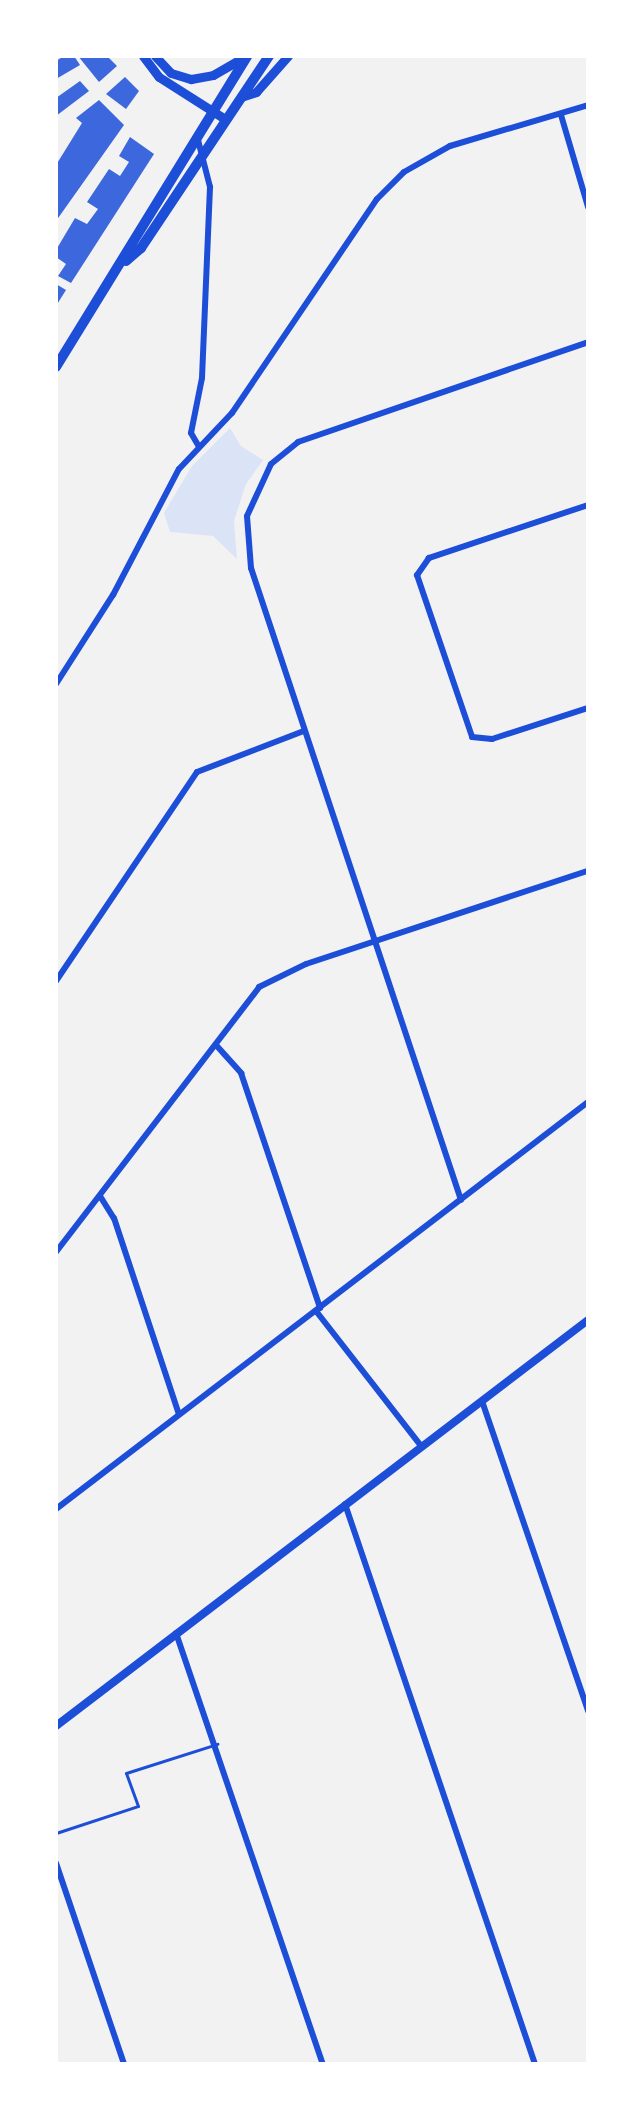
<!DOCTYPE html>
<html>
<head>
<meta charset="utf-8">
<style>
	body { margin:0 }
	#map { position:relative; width:644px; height:2120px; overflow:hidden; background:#f2f2f2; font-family:Helvetica,sans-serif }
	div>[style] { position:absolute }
	.green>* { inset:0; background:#dbe4f7 }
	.building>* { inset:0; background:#3d67dc }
	.service>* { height:3px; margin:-1.5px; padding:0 1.5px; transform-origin:1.5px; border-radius:1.5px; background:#1d4ed8 }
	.minor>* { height:6px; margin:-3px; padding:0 3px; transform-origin:3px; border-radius:3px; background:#1d4ed8 }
	.tertiary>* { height:8px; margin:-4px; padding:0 4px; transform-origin:4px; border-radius:4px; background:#1d4ed8 }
	.secondary>* { height:9px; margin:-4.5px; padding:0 4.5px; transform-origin:4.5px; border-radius:4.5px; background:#1d4ed8 }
	.primary>* { height:10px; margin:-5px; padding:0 5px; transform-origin:5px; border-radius:5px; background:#1d4ed8 }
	span { translate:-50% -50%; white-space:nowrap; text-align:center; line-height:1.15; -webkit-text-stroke:8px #fff; paint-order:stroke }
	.frame { position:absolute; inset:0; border:58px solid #fff; pointer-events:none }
</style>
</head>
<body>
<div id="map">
	<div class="green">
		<i style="clip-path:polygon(230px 428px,241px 446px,263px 460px,246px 484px,234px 521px,237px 559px,213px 536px,170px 532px,164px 513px,192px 466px)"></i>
	</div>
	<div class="building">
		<i style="clip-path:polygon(64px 56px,74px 56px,80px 65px,56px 79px,56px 61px)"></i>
		<i style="clip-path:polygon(78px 56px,107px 56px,117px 66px,99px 82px)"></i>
		<i style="clip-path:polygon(125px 77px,139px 91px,126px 109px,106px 94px)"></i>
		<i style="clip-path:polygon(80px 81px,89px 91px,56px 116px,56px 98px)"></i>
		<i style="clip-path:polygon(99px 100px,124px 125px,56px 221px,56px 165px,82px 123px,76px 118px)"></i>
		<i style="clip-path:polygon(130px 137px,154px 154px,71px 283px,58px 276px,66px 264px,56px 257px,56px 250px,75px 218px,87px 224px,98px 209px,87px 202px,109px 169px,120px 176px,129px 162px,119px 156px)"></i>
		<i style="clip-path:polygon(56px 284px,66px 290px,56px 306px)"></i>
	</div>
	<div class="service">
		<i style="left:56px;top:1833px;width:86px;rotate:-18.2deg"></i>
		<i style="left:138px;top:1806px;width:35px;rotate:-110deg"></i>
		<i style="left:126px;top:1773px;width:96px;rotate:-17.7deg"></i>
	</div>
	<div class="minor">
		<i style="left:561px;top:115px;width:96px;rotate:73.6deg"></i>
		<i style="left:197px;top:136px;width:53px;rotate:75.7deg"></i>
		<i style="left:210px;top:187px;width:191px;rotate:92.4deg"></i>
		<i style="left:202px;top:378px;width:56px;rotate:101.3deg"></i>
		<i style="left:191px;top:433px;width:16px;rotate:60deg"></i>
		<i style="left:588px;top:505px;width:168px;rotate:161.6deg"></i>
		<i style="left:429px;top:558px;width:21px;rotate:125deg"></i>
		<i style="left:417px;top:575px;width:171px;rotate:71.2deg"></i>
		<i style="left:472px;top:737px;width:20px;rotate:6deg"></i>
		<i style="left:492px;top:739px;width:101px;rotate:-17.9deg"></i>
		<i style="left:56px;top:684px;width:106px;rotate:-57.4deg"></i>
		<i style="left:113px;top:595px;width:142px;rotate:-62.4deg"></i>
		<i style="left:179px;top:469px;width:77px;rotate:-46.6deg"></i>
		<i style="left:232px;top:413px;width:258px;rotate:-55.9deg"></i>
		<i style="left:377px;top:199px;width:38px;rotate:-45deg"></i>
		<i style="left:404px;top:172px;width:53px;rotate:-29.5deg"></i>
		<i style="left:450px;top:146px;width:144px;rotate:-16.5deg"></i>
		<i style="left:56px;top:981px;width:252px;rotate:-56deg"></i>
		<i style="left:197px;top:772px;width:115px;rotate:-21deg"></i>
		<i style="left:216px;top:1045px;width:38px;rotate:48deg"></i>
		<i style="left:241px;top:1073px;width:248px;rotate:71.4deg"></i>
		<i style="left:100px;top:1196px;width:26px;rotate:58deg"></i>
		<i style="left:114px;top:1218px;width:206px;rotate:71.7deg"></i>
		<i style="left:461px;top:1200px;width:666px;rotate:-108.38deg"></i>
		<i style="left:251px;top:568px;width:52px;rotate:-94.4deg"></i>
		<i style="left:247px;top:516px;width:57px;rotate:-65.2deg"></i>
		<i style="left:271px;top:464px;width:35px;rotate:-39deg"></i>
		<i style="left:298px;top:442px;width:307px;rotate:-19deg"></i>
		<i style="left:56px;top:1252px;width:334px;rotate:-52.5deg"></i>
		<i style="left:259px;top:987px;width:52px;rotate:-26.1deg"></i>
		<i style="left:306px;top:964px;width:297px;rotate:-18.3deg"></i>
		<i style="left:316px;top:1311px;width:171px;rotate:52.1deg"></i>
		<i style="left:482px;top:1401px;width:328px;rotate:71.1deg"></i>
		<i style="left:345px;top:1504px;width:591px;rotate:71.26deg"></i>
		<i style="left:56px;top:1509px;width:670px;rotate:-37.42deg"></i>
		<i style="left:176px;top:1633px;width:455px;rotate:71.2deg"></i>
		<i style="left:56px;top:1863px;width:212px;rotate:71.3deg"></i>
	</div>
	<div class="tertiary">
		<i style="left:56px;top:1726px;width:669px;rotate:-37.35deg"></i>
	</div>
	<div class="secondary">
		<i style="left:143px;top:56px;width:26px;rotate:53deg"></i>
		<i style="left:159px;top:77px;width:78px;rotate:32.5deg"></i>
		<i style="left:155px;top:56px;width:23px;rotate:47deg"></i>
		<i style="left:171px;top:73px;width:21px;rotate:17deg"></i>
		<i style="left:191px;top:79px;width:22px;rotate:-10deg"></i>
		<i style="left:213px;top:75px;width:38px;rotate:-30deg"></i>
		<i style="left:241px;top:97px;width:16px;rotate:-18deg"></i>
		<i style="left:256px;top:92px;width:48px;rotate:-48.4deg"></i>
	</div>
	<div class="primary">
		<i style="left:126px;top:261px;width:20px;rotate:-41deg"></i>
		<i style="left:141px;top:248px;width:231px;rotate:-56.3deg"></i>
		<i style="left:56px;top:367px;width:365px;rotate:-58.4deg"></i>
	</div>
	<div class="frame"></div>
</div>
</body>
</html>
